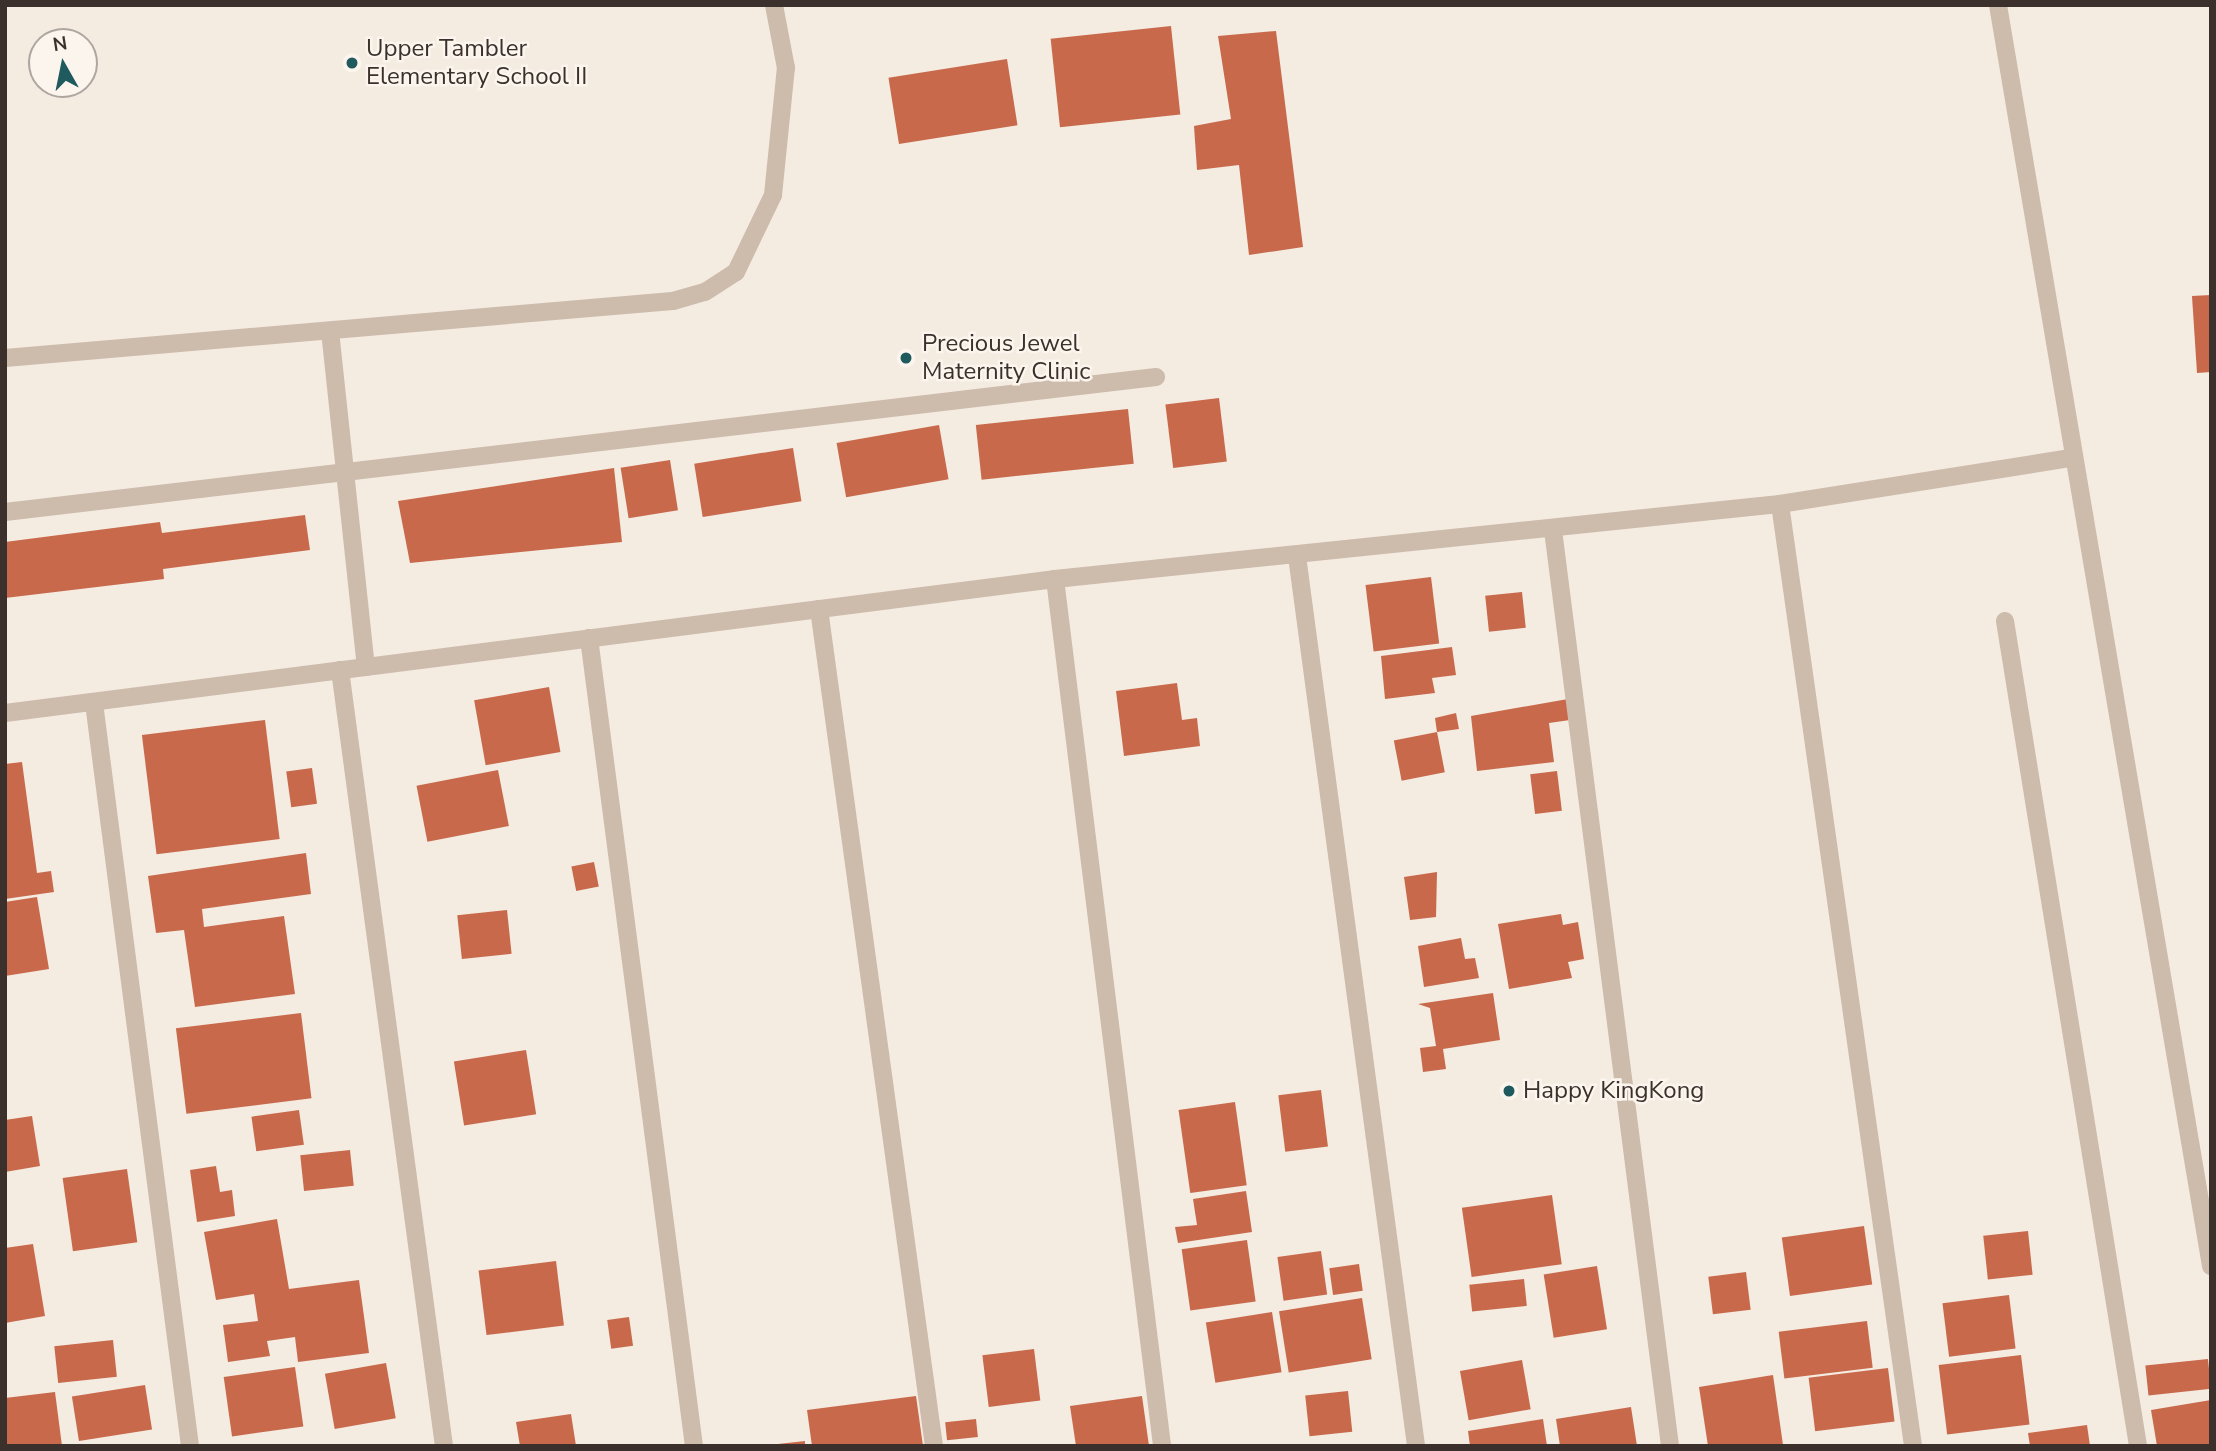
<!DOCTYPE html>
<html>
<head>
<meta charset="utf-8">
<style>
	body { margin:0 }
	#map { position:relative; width:2216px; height:1451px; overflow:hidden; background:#f4ebe1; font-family:"Nunito Sans",sans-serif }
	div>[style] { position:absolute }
	.building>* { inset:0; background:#c8694b; transform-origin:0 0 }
	.lane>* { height:18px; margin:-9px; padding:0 9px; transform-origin:9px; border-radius:9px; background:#cdbbac }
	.street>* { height:18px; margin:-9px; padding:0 9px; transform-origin:9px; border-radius:9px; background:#cdbbac }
	.dots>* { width:19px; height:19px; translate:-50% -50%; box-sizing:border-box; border:4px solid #fbf5ee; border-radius:50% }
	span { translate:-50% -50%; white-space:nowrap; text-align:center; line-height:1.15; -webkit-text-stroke:5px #fbf5ee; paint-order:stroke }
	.poi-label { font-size:24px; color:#3b302b }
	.left { translate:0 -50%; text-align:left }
	.frame { position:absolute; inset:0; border:7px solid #3b302b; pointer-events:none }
	.north { position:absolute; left:28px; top:28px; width:70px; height:70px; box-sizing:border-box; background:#fbf5ee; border:2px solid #aea6a0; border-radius:50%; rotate:351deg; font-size:19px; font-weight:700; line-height:28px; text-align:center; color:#3b302b }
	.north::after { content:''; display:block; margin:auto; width:24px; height:32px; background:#1f5a5e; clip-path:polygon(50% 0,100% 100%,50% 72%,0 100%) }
</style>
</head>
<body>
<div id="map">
	<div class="building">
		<i style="left:1171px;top:26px;width:89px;height:121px;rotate:84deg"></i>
		<i style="clip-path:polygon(1276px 31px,1303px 247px,1249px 255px,1239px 165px,1197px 170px,1194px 126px,1231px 119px,1218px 36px)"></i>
		<i style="left:1007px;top:59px;width:67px;height:120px;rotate:81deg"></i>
		<i style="clip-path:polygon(2211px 295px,2211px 372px,2197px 373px,2192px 296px)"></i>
		<i style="left:1219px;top:398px;width:64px;height:54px;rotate:83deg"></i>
		<i style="left:1128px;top:409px;width:55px;height:153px;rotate:84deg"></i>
		<i style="left:939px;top:425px;width:55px;height:104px;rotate:80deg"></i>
		<i style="left:793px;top:448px;width:54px;height:100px;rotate:81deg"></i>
		<i style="left:670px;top:460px;width:51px;height:50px;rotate:81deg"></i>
		<i style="clip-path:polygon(614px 468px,622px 542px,410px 563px,398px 501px)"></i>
		<i style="clip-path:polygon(305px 515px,310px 550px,163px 569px,164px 579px,5px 598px,5px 542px,160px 522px,162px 533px)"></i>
		<i style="left:1431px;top:577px;width:67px;height:66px;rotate:83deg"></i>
		<i style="left:1522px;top:592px;width:36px;height:37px;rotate:84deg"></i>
		<i style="clip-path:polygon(1452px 647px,1456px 675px,1432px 678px,1435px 693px,1385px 699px,1381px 656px)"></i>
		<i style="clip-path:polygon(1177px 683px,1182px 720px,1197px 718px,1200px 746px,1124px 756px,1116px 691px)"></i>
		<i style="left:549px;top:687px;width:66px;height:76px;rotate:80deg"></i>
		<i style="clip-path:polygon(1568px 699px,1570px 720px,1549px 723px,1554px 762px,1477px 771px,1471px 716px)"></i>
		<i style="clip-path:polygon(1456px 713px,1459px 729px,1437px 732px,1435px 718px)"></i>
		<i style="left:265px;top:720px;width:120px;height:124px;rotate:83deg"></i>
		<i style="left:1437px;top:732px;width:41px;height:44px;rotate:79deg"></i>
		<i style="clip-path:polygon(22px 762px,37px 873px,51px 871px,54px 892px,5px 899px,5px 764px)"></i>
		<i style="left:312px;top:768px;width:36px;height:26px;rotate:82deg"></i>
		<i style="left:498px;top:770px;width:57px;height:83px;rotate:79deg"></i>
		<i style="left:1557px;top:771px;width:40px;height:27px;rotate:83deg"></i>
		<i style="clip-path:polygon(306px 853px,311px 894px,202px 909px,204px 927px,284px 916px,295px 994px,195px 1007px,184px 930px,156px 933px,148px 876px)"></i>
		<i style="left:594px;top:862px;width:25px;height:23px;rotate:79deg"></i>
		<i style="clip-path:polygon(1437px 872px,1436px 917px,1410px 920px,1404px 877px)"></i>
		<i style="clip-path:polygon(37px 897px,49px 969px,5px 976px,5px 902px)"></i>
		<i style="left:507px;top:910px;width:44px;height:50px;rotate:84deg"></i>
		<i style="clip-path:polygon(1561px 914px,1563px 925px,1578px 922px,1584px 959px,1568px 962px,1572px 978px,1509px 989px,1498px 924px)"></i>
		<i style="clip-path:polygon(1461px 938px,1465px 959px,1475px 958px,1479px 978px,1424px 987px,1418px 946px)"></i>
		<i style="clip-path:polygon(1493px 993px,1500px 1040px,1443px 1049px,1446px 1069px,1423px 1072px,1420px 1048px,1436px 1046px,1430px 1008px,1418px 1004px)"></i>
		<i style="left:301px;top:1013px;width:86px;height:126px;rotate:83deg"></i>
		<i style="left:526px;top:1050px;width:65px;height:73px;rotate:81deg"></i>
		<i style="left:1321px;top:1090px;width:57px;height:43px;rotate:83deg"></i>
		<i style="left:1235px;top:1102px;width:84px;height:57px;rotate:82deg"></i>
		<i style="left:299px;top:1110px;width:35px;height:48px;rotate:82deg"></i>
		<i style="clip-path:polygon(32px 1116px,40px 1166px,5px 1172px,5px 1120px)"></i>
		<i style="left:350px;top:1150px;width:36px;height:50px;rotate:84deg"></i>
		<i style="clip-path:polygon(216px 1166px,220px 1192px,232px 1190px,235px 1216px,197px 1222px,190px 1170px)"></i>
		<i style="left:127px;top:1169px;width:74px;height:65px;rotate:82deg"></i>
		<i style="clip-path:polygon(1246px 1191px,1252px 1232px,1178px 1243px,1175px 1227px,1197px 1225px,1193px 1199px)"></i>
		<i style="left:1552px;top:1195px;width:70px;height:91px;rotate:82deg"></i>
		<i style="clip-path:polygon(277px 1219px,289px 1289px,359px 1280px,369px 1353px,298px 1362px,295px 1337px,267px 1341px,270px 1356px,228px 1362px,223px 1325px,258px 1321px,254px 1294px,216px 1300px,204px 1232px)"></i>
		<i style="left:1864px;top:1226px;width:59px;height:83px;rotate:82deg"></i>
		<i style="left:2028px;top:1231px;width:44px;height:45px;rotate:84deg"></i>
		<i style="left:1247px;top:1240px;width:62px;height:66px;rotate:82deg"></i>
		<i style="clip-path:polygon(33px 1244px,45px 1316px,5px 1323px,5px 1248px)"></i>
		<i style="left:1321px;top:1251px;width:44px;height:44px;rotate:82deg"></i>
		<i style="left:556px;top:1261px;width:65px;height:78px;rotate:83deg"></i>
		<i style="left:1359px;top:1264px;width:27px;height:30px;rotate:82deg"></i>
		<i style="left:1597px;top:1266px;width:64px;height:54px;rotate:81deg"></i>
		<i style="left:1746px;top:1272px;width:38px;height:38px;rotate:83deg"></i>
		<i style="left:1524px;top:1279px;width:27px;height:55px;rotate:84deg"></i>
		<i style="left:2009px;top:1295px;width:54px;height:67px;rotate:83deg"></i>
		<i style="left:1362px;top:1298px;width:62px;height:84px;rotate:81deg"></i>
		<i style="left:1272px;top:1312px;width:61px;height:67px;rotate:81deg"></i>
		<i style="left:629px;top:1317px;width:29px;height:22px;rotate:82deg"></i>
		<i style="left:1867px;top:1321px;width:47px;height:89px;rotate:83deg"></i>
		<i style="left:113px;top:1340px;width:37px;height:59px;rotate:84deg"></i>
		<i style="left:1034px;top:1349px;width:52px;height:52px;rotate:83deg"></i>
		<i style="left:2021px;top:1355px;width:70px;height:83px;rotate:83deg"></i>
		<i style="left:2208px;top:1359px;width:30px;height:63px;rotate:84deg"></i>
		<i style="left:1522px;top:1360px;width:50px;height:63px;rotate:80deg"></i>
		<i style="left:386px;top:1363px;width:56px;height:62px;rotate:80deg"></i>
		<i style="left:295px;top:1367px;width:60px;height:72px;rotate:82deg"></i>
		<i style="left:1888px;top:1368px;width:54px;height:80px;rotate:83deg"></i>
		<i style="clip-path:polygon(1773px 1375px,1783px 1445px,1708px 1446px,1699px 1387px)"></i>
		<i style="left:145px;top:1385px;width:45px;height:74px;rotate:81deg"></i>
		<i style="left:1348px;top:1391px;width:41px;height:43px;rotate:84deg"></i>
		<i style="clip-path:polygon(55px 1392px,62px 1446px,5px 1446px,5px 1398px)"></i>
		<i style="clip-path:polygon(916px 1396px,923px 1446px,812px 1446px,807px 1410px)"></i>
		<i style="clip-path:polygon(1142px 1396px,1149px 1446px,1076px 1446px,1070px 1406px)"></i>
		<i style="clip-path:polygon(2211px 1400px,2211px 1446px,2157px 1446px,2151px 1410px)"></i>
		<i style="clip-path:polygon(1631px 1407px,1637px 1446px,1560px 1446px,1556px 1419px)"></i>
		<i style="clip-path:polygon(571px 1414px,576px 1446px,520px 1446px,516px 1422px)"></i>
		<i style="left:976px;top:1419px;width:18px;height:31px;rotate:84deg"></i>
		<i style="clip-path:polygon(1543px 1419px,1547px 1446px,1470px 1446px,1468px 1431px)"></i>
		<i style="clip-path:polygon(2087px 1425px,2090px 1446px,2030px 1446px,2028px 1433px)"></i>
		<i style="clip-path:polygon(805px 1441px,805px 1446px,778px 1446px,778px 1444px)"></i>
	</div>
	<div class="lane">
		<i style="left:330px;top:331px;width:338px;rotate:83.9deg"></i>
		<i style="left:5px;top:358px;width:670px;rotate:-4.88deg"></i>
		<i style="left:673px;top:301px;width:33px;rotate:-16deg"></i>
		<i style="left:705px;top:292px;width:37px;rotate:-33deg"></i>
		<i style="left:736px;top:272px;width:85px;rotate:-64.3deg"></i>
		<i style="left:773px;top:195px;width:128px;rotate:-84.2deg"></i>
		<i style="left:786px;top:68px;width:64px;rotate:-100.8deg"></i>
		<i style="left:5px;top:512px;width:1159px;rotate:-6.69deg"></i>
	</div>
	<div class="street">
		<i style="left:1998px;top:5px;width:1279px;rotate:80.41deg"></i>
		<i style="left:1780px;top:504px;width:951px;rotate:81.96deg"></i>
		<i style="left:1553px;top:530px;width:923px;rotate:82.72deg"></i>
		<i style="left:1297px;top:556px;width:898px;rotate:82.38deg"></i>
		<i style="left:1055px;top:579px;width:874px;rotate:82.96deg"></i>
		<i style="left:819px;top:609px;width:845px;rotate:82.18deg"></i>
		<i style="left:2005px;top:621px;width:836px;rotate:80.84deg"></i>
		<i style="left:589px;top:638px;width:815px;rotate:82.6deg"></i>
		<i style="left:340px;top:670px;width:783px;rotate:82.37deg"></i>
		<i style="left:94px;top:703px;width:749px;rotate:82.64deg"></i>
		<i style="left:5px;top:713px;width:1059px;rotate:-7.27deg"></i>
		<i style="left:1055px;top:579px;width:729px;rotate:-5.91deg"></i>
		<i style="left:1780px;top:504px;width:296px;rotate:-9deg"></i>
	</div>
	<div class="dots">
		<i style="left:352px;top:63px;background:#1f5a5e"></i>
		<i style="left:906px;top:358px;background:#1f5a5e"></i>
		<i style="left:1509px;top:1091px;background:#1f5a5e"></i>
	</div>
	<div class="poi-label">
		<span class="left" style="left:366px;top:63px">Upper Tambler<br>Elementary School II</span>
		<span class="left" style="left:922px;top:358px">Precious Jewel<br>Maternity Clinic</span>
		<span class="left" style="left:1523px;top:1091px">Happy KingKong</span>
	</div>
	<div class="frame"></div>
	<div class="north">N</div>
</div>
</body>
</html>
